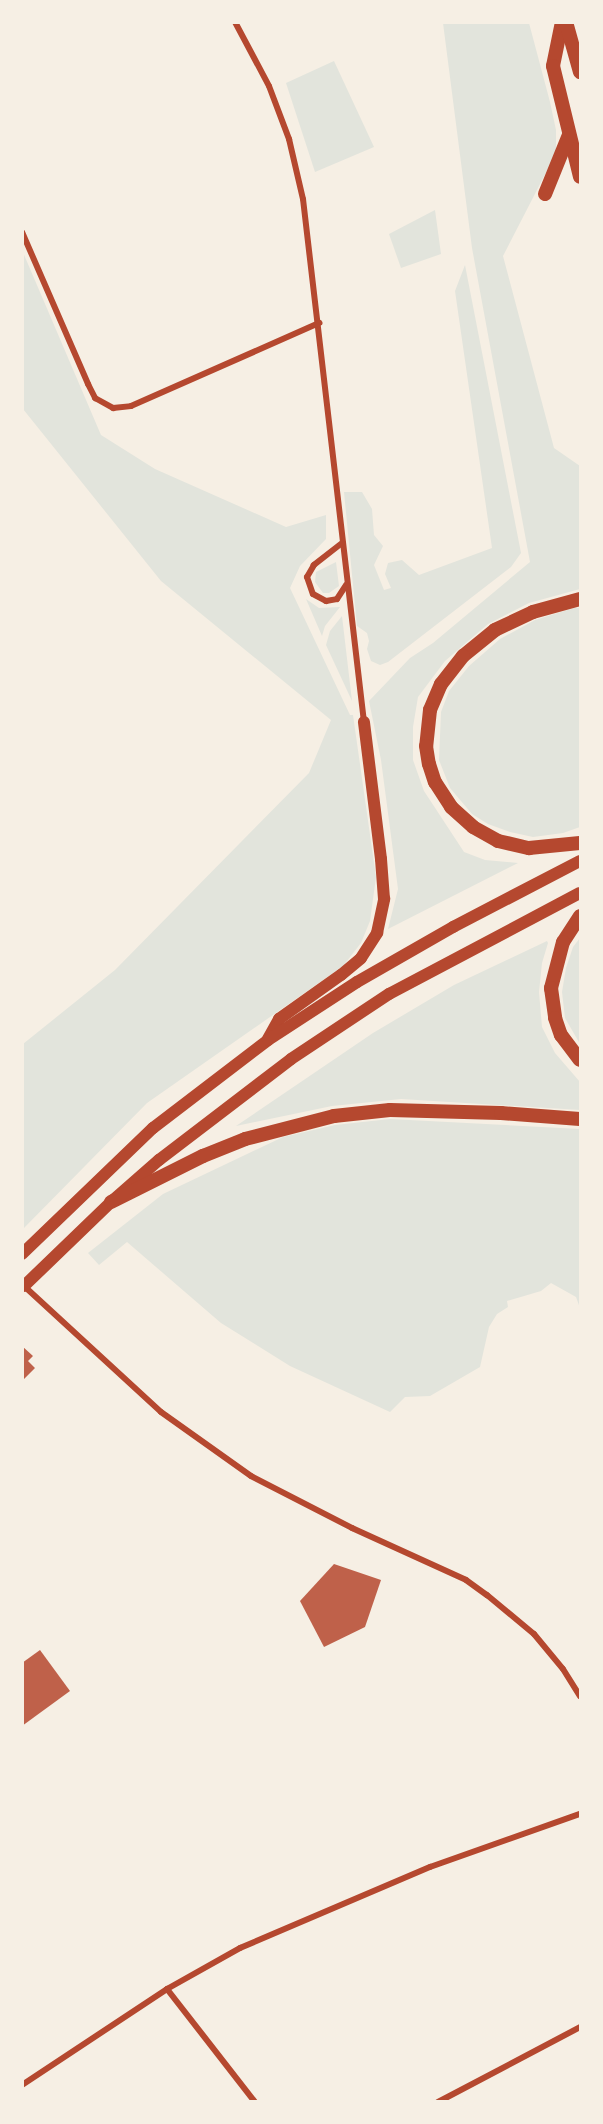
<!DOCTYPE html>
<html>
<head>
<meta charset="utf-8">
<style>
	body { margin:0 }
	#map { position:relative; width:603px; height:2124px; overflow:hidden; background:#f6efe4; font-family:Rubik,sans-serif }
	div>[style] { position:absolute }
	.green>* { inset:0; background:#e2e4dc }
	.building>* { inset:0; background:#bf614a }
	.minor>* { height:6px; margin:-3px; padding:0 3px; transform-origin:3px; border-radius:3px; background:#b5482f }
	.trunk>* { height:12px; margin:-6px; padding:0 6px; transform-origin:6px; border-radius:6px; background:#b5482f }
	.motorway>* { height:14px; margin:-7px; padding:0 7px; transform-origin:7px; border-radius:7px; background:#b5482f }
	span { translate:-50% -50%; white-space:nowrap; text-align:center; line-height:1.15; -webkit-text-stroke:4.5px #f6efe4; paint-order:stroke }
	.frame { position:absolute; inset:0; border:24px solid #f6efe4; pointer-events:none }
</style>
</head>
<body>
<div id="map">
	<div class="green">
		<i style="clip-path:polygon(443px 23px,529px 23px,550px 102px,556px 130px,556px 153px,503px 256px,554px 448px,580px 466px,580px 589px,529px 603px,488px 624px,445px 661px,418px 697px,413px 727px,413px 760px,424px 791px,464px 852px,485px 860px,518px 863px,388px 929px,398px 889px,381px 760px,369px 701px,410px 658px,433px 643px,530px 562px,472px 248px)"></i>
		<i style="clip-path:polygon(334px 61px,374px 147px,315px 172px,286px 83px)"></i>
		<i style="clip-path:polygon(435px 210px,441px 254px,401px 268px,389px 234px)"></i>
		<i style="clip-path:polygon(22px 250px,101px 435px,155px 469px,286px 527px,326px 515px,326px 539px,300px 566px,290px 588px,350px 715px,353px 715px,376px 877px,370px 921px,361px 943px,343px 966px,147px 1103px,23px 1229px,23px 1044px,115px 970px,309px 773px,331px 720px,161px 581px,23px 409px)"></i>
		<i style="clip-path:polygon(465px 265px,521px 553px,511px 567px,388px 662px,380px 665px,371px 661px,367px 649px,369px 641px,367px 633px,357px 626px,344px 492px,362px 492px,372px 509px,374px 535px,383px 546px,374px 565px,384px 590px,391px 588px,385px 574px,388px 563px,402px 560px,419px 575px,492px 548px,455px 291px)"></i>
		<i style="clip-path:polygon(336px 562px,339px 586px,329px 593px,323px 593px,315px 582px,316px 572px)"></i>
		<i style="clip-path:polygon(306px 599px,319px 608px,340px 607px,325px 626px,322px 636px)"></i>
		<i style="clip-path:polygon(574px 608px,580px 608px,580px 827px,563px 833px,533px 837px,510px 832px,488px 824px,472px 814px,450px 788px,439px 760px,441px 712px,449px 691px,469px 666px,500px 639px,535px 620px)"></i>
		<i style="clip-path:polygon(342px 616px,352px 701px,326px 645px,330px 631px)"></i>
		<i style="clip-path:polygon(580px 938px,580px 1044px,565px 1018px,562px 992px,566px 968px,573px 947px)"></i>
		<i style="clip-path:polygon(547px 941px,548px 943px,542px 963px,539px 992px,542px 1027px,555px 1053px,580px 1082px,580px 1110px,401px 1099px,332px 1106px,236px 1126px,373px 1033px,454px 985px)"></i>
		<i style="clip-path:polygon(390px 1119px,580px 1129px,580px 1308px,576px 1297px,551px 1283px,541px 1291px,507px 1301px,508px 1307px,497px 1314px,489px 1327px,480px 1367px,430px 1396px,405px 1397px,390px 1412px,290px 1366px,221px 1323px,127px 1242px,99px 1265px,88px 1253px,163px 1194px,283px 1137px,335px 1125px)"></i>
	</div>
	<div class="building">
		<i style="clip-path:polygon(22px 1346px,33px 1356px,28px 1361px,35px 1368px,24px 1379px)"></i>
		<i style="clip-path:polygon(334px 1564px,381px 1580px,365px 1627px,324px 1647px,300px 1601px)"></i>
		<i style="clip-path:polygon(40px 1650px,70px 1691px,22px 1726px,22px 1663px)"></i>
	</div>
	<div class="minor">
		<i style="left:235px;top:22px;width:72px;rotate:62deg"></i>
		<i style="left:269px;top:86px;width:57px;rotate:69.3deg"></i>
		<i style="left:289px;top:139px;width:62px;rotate:76.9deg"></i>
		<i style="left:303px;top:199px;width:527px;rotate:83.35deg"></i>
		<i style="left:22px;top:232px;width:166px;rotate:66.5deg"></i>
		<i style="left:88px;top:384px;width:16px;rotate:63deg"></i>
		<i style="left:95px;top:398px;width:21px;rotate:29deg"></i>
		<i style="left:113px;top:408px;width:18px;rotate:-6deg"></i>
		<i style="left:131px;top:406px;width:206px;rotate:-23.8deg"></i>
		<i style="left:342px;top:543px;width:36px;rotate:142deg"></i>
		<i style="left:314px;top:565px;width:14px;rotate:120deg"></i>
		<i style="left:307px;top:577px;width:18px;rotate:71deg"></i>
		<i style="left:313px;top:594px;width:15px;rotate:28deg"></i>
		<i style="left:326px;top:601px;width:11px;rotate:-10deg"></i>
		<i style="left:337px;top:599px;width:17px;rotate:-57deg"></i>
		<i style="left:24px;top:1286px;width:186px;rotate:42.6deg"></i>
		<i style="left:161px;top:1412px;width:110px;rotate:35.4deg"></i>
		<i style="left:251px;top:1476px;width:114px;rotate:27.2deg"></i>
		<i style="left:352px;top:1528px;width:125px;rotate:24.5deg"></i>
		<i style="left:466px;top:1580px;width:26px;rotate:36deg"></i>
		<i style="left:487px;top:1595px;width:61px;rotate:39.7deg"></i>
		<i style="left:534px;top:1634px;width:45px;rotate:50.4deg"></i>
		<i style="left:563px;top:1669px;width:32px;rotate:58deg"></i>
		<i style="left:167px;top:1989px;width:143px;rotate:52.1deg"></i>
		<i style="left:22px;top:2085px;width:174px;rotate:-33.5deg"></i>
		<i style="left:167px;top:1989px;width:84px;rotate:-29.3deg"></i>
		<i style="left:240px;top:1948px;width:207px;rotate:-23.1deg"></i>
		<i style="left:430px;top:1867px;width:159px;rotate:-19.5deg"></i>
		<i style="left:438px;top:2102px;width:161px;rotate:-27.8deg"></i>
	</div>
	<div class="trunk">
		<i style="left:268px;top:1039px;width:23px;rotate:-61deg"></i>
		<i style="left:279px;top:1019px;width:76px;rotate:-35.4deg"></i>
		<i style="left:341px;top:975px;width:26px;rotate:-40deg"></i>
		<i style="left:361px;top:958px;width:30px;rotate:-57deg"></i>
		<i style="left:377px;top:933px;width:35px;rotate:-78deg"></i>
		<i style="left:384px;top:899px;width:40px;rotate:-94.3deg"></i>
		<i style="left:381px;top:859px;width:138px;rotate:-97.1deg"></i>
		<i style="left:22px;top:1254px;width:182px;rotate:-43.9deg"></i>
		<i style="left:153px;top:1128px;width:145px;rotate:-37.4deg"></i>
		<i style="left:268px;top:1040px;width:106px;rotate:-33.1deg"></i>
		<i style="left:357px;top:982px;width:111px;rotate:-29.8deg"></i>
		<i style="left:453px;top:927px;width:143px;rotate:-27.5deg"></i>
		<i style="left:24px;top:1286px;width:121px;rotate:-44deg"></i>
		<i style="left:111px;top:1202px;width:64px;rotate:-41.2deg"></i>
		<i style="left:159px;top:1160px;width:166px;rotate:-37.4deg"></i>
		<i style="left:291px;top:1059px;width:118px;rotate:-33.6deg"></i>
		<i style="left:389px;top:994px;width:216px;rotate:-27.9deg"></i>
	</div>
	<div class="motorway">
		<i style="left:562px;top:22px;width:45px;rotate:101.6deg"></i>
		<i style="left:553px;top:66px;width:114px;rotate:76.3deg"></i>
		<i style="left:566px;top:22px;width:52px;rotate:74.4deg"></i>
		<i style="left:545px;top:194px;width:64px;rotate:-67.9deg"></i>
		<i style="left:580px;top:599px;width:49px;rotate:164.5deg"></i>
		<i style="left:533px;top:612px;width:42px;rotate:154.7deg"></i>
		<i style="left:495px;top:630px;width:41px;rotate:140.9deg"></i>
		<i style="left:463px;top:656px;width:36px;rotate:128deg"></i>
		<i style="left:441px;top:684px;width:28px;rotate:113deg"></i>
		<i style="left:430px;top:710px;width:36px;rotate:96deg"></i>
		<i style="left:426px;top:746px;width:18px;rotate:81deg"></i>
		<i style="left:429px;top:764px;width:19px;rotate:72deg"></i>
		<i style="left:435px;top:782px;width:30px;rotate:57deg"></i>
		<i style="left:451px;top:807px;width:30px;rotate:42deg"></i>
		<i style="left:473px;top:827px;width:29px;rotate:29deg"></i>
		<i style="left:498px;top:841px;width:32px;rotate:13deg"></i>
		<i style="left:529px;top:848px;width:51px;rotate:-5.6deg"></i>
		<i style="left:580px;top:916px;width:31px;rotate:123deg"></i>
		<i style="left:563px;top:942px;width:48px;rotate:104.6deg"></i>
		<i style="left:551px;top:988px;width:30px;rotate:82deg"></i>
		<i style="left:555px;top:1018px;width:18px;rotate:71deg"></i>
		<i style="left:561px;top:1035px;width:31px;rotate:53deg"></i>
		<i style="left:111px;top:1202px;width:103px;rotate:-26.6deg"></i>
		<i style="left:203px;top:1156px;width:45px;rotate:-22deg"></i>
		<i style="left:245px;top:1139px;width:92px;rotate:-14.5deg"></i>
		<i style="left:334px;top:1116px;width:56px;rotate:-6.1deg"></i>
		<i style="left:390px;top:1110px;width:111px;rotate:1.5deg"></i>
		<i style="left:501px;top:1113px;width:79px;rotate:4.3deg"></i>
	</div>
	<div class="frame"></div>
</div>
</body>
</html>
